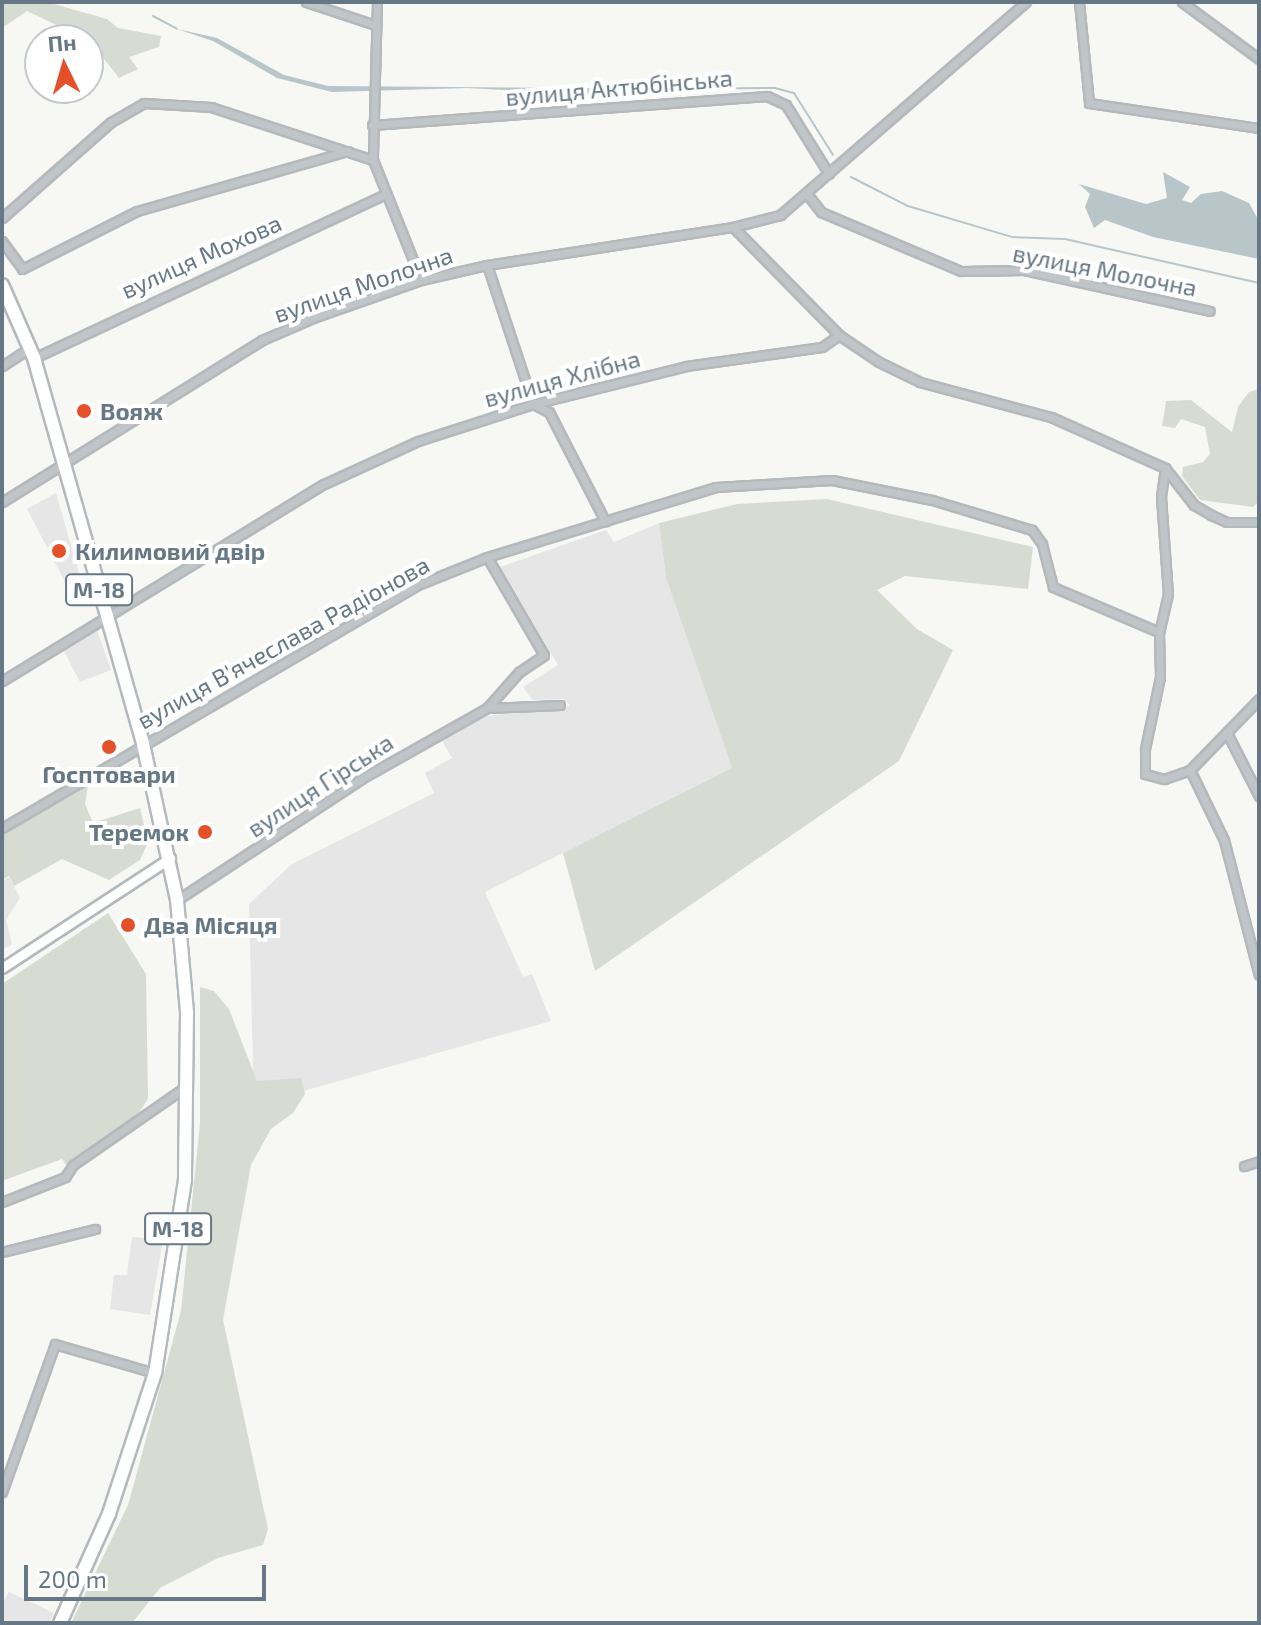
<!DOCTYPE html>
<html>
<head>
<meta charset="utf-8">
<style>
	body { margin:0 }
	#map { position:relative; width:1261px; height:1625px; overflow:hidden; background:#f7f7f4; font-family:"Exo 2",sans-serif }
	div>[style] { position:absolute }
	.built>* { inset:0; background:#e5e6e5 }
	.green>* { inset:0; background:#d7dcd3 }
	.water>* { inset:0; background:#b8c5c9 }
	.stream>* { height:2px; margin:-1px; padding:0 1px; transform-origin:1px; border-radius:1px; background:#b8c5c9 }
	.roads { filter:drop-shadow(2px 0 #b3b9bd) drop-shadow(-2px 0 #b3b9bd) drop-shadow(0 2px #b3b9bd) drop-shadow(0 -2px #b3b9bd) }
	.street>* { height:7px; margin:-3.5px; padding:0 3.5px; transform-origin:3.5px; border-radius:3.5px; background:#c0c5c8 }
	.secondary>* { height:9px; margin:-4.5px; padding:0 4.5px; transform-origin:4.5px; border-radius:4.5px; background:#fff }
	.highway>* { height:12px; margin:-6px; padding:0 6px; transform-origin:6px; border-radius:6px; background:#fff }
	.dots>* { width:22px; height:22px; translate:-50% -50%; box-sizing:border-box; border:4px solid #fff; border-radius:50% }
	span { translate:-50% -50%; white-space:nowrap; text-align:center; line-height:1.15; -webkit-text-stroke:8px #fff; paint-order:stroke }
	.shield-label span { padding:2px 6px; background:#fff; border:2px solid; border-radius:6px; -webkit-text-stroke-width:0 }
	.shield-label { font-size:22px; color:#667885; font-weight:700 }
	.street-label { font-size:24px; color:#667885 }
	.poi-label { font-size:24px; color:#667885; font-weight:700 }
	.left { translate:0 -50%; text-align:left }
	.right { translate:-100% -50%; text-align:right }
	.frame { position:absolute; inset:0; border:4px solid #667885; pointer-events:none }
	.north { position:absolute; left:24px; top:24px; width:80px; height:80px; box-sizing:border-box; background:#fff; border:2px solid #c2c9ce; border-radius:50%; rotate:355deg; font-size:22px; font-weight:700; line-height:32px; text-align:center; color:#667885 }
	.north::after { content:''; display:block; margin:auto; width:28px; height:36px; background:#e45027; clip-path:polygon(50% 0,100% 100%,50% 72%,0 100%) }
	.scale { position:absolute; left:24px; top:1565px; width:242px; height:36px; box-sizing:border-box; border:4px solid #667885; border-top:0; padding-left:10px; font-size:24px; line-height:28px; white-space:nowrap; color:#667885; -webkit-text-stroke:6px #fff; paint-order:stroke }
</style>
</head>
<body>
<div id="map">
	<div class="built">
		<i style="clip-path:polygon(56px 493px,85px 594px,74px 599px,27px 509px)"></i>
		<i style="clip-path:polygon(659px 523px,666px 578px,732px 768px,485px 892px,523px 977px,532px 974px,551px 1021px,254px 1105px,249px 904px,292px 864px,434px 793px,425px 773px,452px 758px,441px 739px,486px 716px,570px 706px,564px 699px,532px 700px,523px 687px,558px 665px,500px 567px,606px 530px,614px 542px)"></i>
		<i style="clip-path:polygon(97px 630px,111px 670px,80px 682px,64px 651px)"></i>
		<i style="clip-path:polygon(9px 877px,20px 898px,6px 920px,12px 944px,2px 950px,2px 881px)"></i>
		<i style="clip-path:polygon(132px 1237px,163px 1240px,150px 1315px,110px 1309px,114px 1275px,127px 1275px)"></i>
		<i style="clip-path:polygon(9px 1592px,54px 1613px,49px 1623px,2px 1623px,2px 1604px)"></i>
	</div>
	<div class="green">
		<i style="clip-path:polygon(2px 2px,47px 2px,107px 19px,118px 28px,161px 36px,159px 47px,129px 57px,138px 69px,119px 78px,90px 41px,27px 11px,2px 28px)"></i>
		<i style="clip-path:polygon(1259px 389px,1259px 501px,1253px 507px,1200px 500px,1182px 476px,1183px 467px,1203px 462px,1210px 454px,1205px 427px,1181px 419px,1175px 428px,1162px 426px,1166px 401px,1191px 400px,1232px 432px,1238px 407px,1249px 392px)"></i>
		<i style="clip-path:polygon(827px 499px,1033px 547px,1028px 589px,905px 576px,877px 590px,917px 629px,953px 650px,899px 761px,595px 971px,563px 853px,732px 768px,666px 578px,659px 523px,737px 504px)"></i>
		<i style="clip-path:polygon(89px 780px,85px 804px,93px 823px,140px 808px,148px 842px,140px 860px,109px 880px,62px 859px,14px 886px,9px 876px,2px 880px,2px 834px)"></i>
		<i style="clip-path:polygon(108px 913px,146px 974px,148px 1099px,134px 1120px,66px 1165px,62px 1159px,2px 1181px,2px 984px)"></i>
		<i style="clip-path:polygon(200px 987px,214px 991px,229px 1009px,257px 1081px,301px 1078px,305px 1094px,293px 1113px,271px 1129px,251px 1165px,223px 1320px,268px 1529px,263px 1545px,218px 1558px,160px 1588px,132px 1623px,71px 1623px,128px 1505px,181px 1311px,200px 1123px)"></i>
	</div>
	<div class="water">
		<i style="clip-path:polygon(177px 29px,217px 38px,284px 75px,328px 86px,678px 89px,637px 97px,467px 88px,332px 92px,277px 78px,213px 41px)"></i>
		<i style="clip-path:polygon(1163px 172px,1190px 187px,1182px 200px,1191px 203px,1201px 194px,1222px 191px,1249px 203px,1259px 221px,1259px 259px,1153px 237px,1105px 220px,1094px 228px,1085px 207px,1090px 194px,1079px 184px,1146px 204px,1167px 198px)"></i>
	</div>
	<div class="stream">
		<i style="left:153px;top:16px;width:27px;rotate:28deg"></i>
		<i style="left:678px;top:89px;width:97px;rotate:-0.6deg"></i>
		<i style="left:775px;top:88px;width:20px;rotate:15deg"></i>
		<i style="left:794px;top:93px;width:73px;rotate:57.8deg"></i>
		<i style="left:851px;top:177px;width:64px;rotate:27deg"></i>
		<i style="left:908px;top:206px;width:109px;rotate:16.6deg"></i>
		<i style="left:1012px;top:237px;width:53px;rotate:2.2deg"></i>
		<i style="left:1065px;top:239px;width:199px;rotate:12.8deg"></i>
	</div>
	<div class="roads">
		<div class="street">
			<i style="left:306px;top:2px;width:73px;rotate:18.4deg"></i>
			<i style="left:377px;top:2px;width:158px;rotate:91.5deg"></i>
			<i style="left:373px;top:160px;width:129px;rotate:68.2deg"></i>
			<i style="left:1079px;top:2px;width:101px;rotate:84.3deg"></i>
			<i style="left:1089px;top:103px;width:172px;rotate:8.4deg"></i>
			<i style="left:1182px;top:2px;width:96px;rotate:36.5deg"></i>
			<i style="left:372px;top:125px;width:396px;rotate:-4.2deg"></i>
			<i style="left:767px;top:96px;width:21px;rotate:25deg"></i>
			<i style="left:786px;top:105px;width:81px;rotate:58.1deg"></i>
			<i style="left:807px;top:194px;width:23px;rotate:52deg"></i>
			<i style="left:821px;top:212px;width:152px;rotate:22.9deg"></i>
			<i style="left:961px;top:271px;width:63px;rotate:-0.9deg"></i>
			<i style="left:1024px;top:270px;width:190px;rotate:12.4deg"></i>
			<i style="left:2px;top:218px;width:145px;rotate:-41.4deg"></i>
			<i style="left:111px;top:122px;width:38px;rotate:-30deg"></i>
			<i style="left:144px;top:103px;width:67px;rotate:3.4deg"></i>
			<i style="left:211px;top:107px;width:170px;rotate:18.1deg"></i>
			<i style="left:733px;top:227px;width:151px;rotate:45.5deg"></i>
			<i style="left:839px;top:335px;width:48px;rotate:34deg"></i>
			<i style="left:879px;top:362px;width:46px;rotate:26deg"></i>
			<i style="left:920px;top:382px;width:136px;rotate:15deg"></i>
			<i style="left:1051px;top:417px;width:125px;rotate:24.1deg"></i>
			<i style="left:1165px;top:468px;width:47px;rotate:51.9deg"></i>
			<i style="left:1194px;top:505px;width:20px;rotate:30deg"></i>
			<i style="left:1211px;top:515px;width:17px;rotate:24deg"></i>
			<i style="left:1227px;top:522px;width:32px"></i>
			<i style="left:2px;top:241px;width:34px;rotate:54deg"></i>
			<i style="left:22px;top:269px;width:129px;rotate:-26.8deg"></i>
			<i style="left:137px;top:211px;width:219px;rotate:-15.9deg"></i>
			<i style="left:487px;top:265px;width:146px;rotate:71.7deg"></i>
			<i style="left:533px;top:404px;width:18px;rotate:27deg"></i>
			<i style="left:549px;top:412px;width:123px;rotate:62.8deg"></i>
			<i style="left:34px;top:358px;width:387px;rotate:-25deg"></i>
			<i style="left:2px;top:366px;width:33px;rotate:-33deg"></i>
			<i style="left:1165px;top:468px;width:29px;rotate:98deg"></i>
			<i style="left:1161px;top:497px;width:97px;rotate:85.9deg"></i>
			<i style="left:1168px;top:594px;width:39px;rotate:103deg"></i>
			<i style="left:1159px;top:632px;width:45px;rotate:88.7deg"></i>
			<i style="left:1160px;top:677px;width:74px;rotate:101.8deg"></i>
			<i style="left:1145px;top:749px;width:25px;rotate:90deg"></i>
			<i style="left:1145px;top:774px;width:20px;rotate:15deg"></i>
			<i style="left:1164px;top:779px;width:28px;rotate:-19deg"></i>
			<i style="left:1190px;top:770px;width:99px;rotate:-45.8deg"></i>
			<i style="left:2px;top:502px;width:306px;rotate:-31.9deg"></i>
			<i style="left:262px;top:340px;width:56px;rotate:-23.3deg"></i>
			<i style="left:313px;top:318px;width:114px;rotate:-19.4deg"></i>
			<i style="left:421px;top:280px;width:68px;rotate:-12.8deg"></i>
			<i style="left:487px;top:265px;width:249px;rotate:-8.8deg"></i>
			<i style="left:733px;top:227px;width:49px;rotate:-14.3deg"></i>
			<i style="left:780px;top:215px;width:325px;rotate:-40.9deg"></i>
			<i style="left:2px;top:681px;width:377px;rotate:-31.5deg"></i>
			<i style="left:324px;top:484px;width:103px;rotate:-24.6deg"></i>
			<i style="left:418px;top:441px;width:121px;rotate:-17.8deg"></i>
			<i style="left:533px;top:404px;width:158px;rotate:-13.9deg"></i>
			<i style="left:686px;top:366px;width:137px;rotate:-8deg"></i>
			<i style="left:822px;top:347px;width:21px;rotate:-35deg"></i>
			<i style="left:487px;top:708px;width:48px;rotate:-48.4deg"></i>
			<i style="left:519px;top:672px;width:30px;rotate:-34deg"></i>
			<i style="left:544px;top:655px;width:113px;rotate:-120.2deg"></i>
			<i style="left:1227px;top:733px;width:71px;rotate:63.1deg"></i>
			<i style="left:1190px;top:770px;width:78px;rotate:64.1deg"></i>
			<i style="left:1224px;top:840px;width:139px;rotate:75.5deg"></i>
			<i style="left:2px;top:828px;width:484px;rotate:-30.3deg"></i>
			<i style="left:420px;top:584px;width:72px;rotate:-21.9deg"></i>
			<i style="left:487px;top:557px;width:239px;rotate:-17deg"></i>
			<i style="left:716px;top:487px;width:116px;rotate:-3.5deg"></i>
			<i style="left:832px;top:480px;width:102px;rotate:11.3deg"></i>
			<i style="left:932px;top:500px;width:104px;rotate:16.7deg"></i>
			<i style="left:1032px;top:530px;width:17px;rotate:54deg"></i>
			<i style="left:1042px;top:544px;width:44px;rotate:75.7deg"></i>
			<i style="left:1053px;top:587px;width:115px;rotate:23deg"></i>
			<i style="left:177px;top:900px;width:220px;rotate:-33.3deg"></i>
			<i style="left:361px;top:779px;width:145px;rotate:-29.4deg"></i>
			<i style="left:487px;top:708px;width:73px;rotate:-2.4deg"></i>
			<i style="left:1244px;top:1166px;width:16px;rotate:-18deg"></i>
			<i style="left:2px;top:1202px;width:68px;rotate:-21.6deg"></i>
			<i style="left:65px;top:1177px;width:14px;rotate:-56deg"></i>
			<i style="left:73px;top:1165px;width:140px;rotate:-34.8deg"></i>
			<i style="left:2px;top:1252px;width:96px;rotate:-13.9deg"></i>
			<i style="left:2px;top:1492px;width:157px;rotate:-70.3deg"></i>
			<i style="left:55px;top:1344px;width:104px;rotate:16.2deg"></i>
		</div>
		<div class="secondary">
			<i style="left:2px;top:968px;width:201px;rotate:-33.2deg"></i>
		</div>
		<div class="highway">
			<i style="left:2px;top:285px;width:80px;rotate:66.3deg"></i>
			<i style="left:34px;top:358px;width:401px;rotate:74.2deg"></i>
			<i style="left:143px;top:744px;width:160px;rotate:77.7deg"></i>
			<i style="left:177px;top:900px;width:112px;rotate:84.9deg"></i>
			<i style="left:187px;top:1012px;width:168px;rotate:90.7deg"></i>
			<i style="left:185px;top:1180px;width:195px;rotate:98.8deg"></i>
			<i style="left:155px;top:1373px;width:148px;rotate:108.1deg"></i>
			<i style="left:109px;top:1514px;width:120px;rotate:114.2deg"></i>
		</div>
	</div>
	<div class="dots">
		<i style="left:84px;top:411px;background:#e45027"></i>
		<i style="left:59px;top:551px;background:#e45027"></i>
		<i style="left:109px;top:747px;background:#e45027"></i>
		<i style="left:205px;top:832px;background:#e45027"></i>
		<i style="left:128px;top:925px;background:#e45027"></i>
	</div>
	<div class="shield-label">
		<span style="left:99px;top:590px">М-18</span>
		<span style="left:178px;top:1229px">М-18</span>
	</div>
	<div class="street-label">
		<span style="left:619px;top:87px;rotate:-5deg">вулиця Актюбінська</span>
		<span style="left:201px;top:256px;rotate:-24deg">вулиця Мохова</span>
		<span style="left:1105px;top:270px;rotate:11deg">вулиця Молочна</span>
		<span style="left:363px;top:284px;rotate:-19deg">вулиця Молочна</span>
		<span style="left:562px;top:378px;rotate:-15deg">вулиця Хлібна</span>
		<span style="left:283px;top:642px;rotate:-29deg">вулиця В'ячеслава Радіонова</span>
		<span style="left:320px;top:785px;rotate:-33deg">вулиця Гірська</span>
	</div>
	<div class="poi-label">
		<span class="left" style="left:100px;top:411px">Вояж</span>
		<span class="left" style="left:75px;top:551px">Килимовий двір</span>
		<span style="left:109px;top:774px">Госптовари</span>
		<span class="right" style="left:189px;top:832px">Теремок</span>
		<span class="left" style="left:144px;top:925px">Два Місяця</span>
	</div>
	<div class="frame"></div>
	<div class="north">Пн</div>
	<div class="scale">200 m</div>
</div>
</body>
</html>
